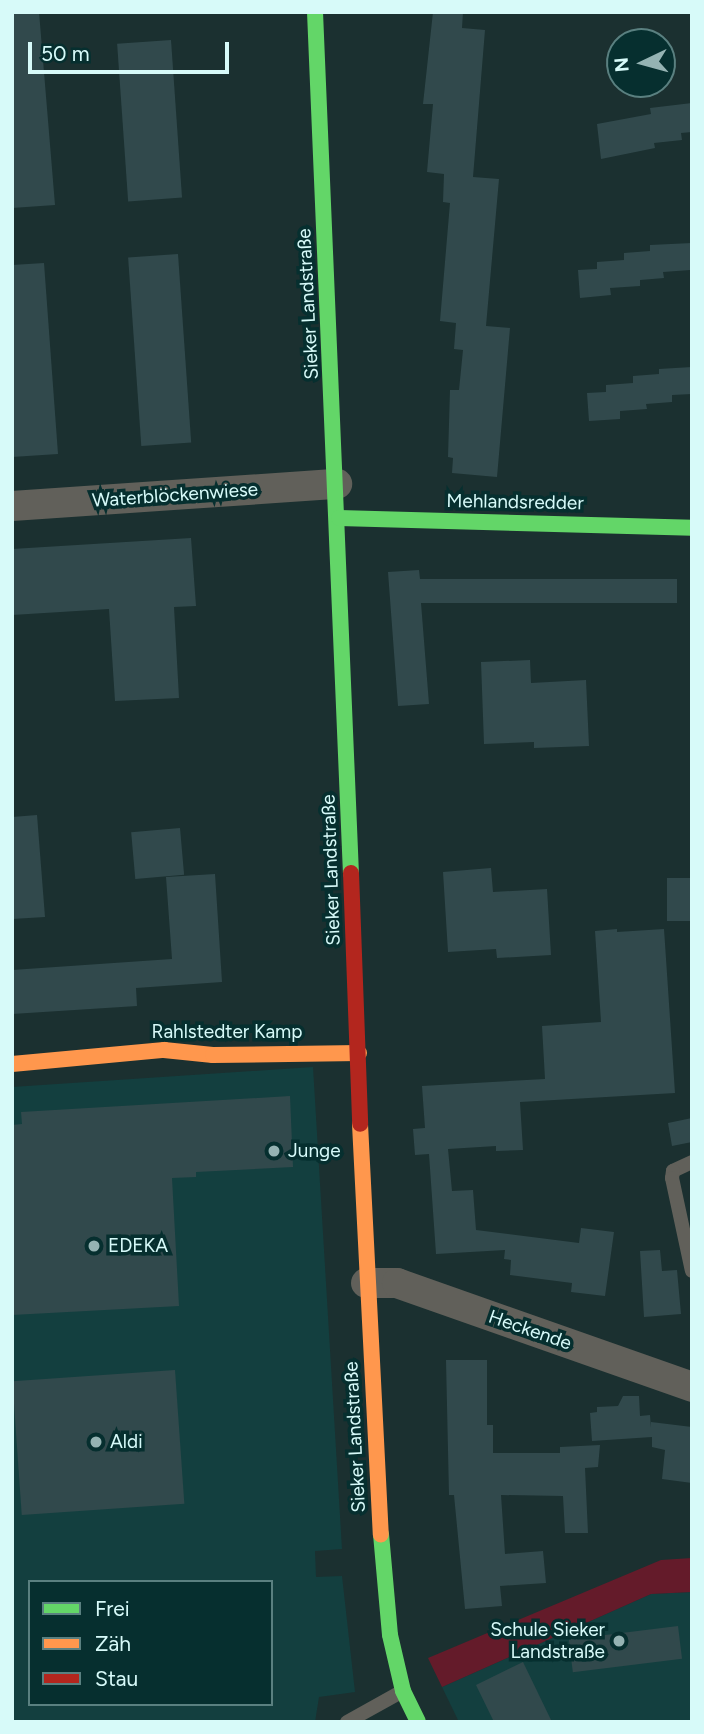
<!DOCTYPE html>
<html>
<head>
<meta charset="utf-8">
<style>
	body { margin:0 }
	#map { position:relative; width:704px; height:1734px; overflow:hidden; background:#1b3030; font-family:Figtree,sans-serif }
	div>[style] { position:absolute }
	.built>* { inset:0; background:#133f3f }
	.green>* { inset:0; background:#641b2a }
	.building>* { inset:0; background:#31494c; transform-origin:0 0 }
	.lane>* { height:14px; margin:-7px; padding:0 7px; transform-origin:7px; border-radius:7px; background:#61605a }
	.street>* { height:30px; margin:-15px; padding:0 15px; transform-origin:15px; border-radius:15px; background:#61605a }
	.fast>* { height:16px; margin:-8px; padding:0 8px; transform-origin:8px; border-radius:8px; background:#63d668 }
	.slow>* { height:16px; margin:-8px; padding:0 8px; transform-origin:8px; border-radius:8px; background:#ff974d }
	.jam>* { height:16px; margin:-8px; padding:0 8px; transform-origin:8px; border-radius:8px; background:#b3261e }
	.dots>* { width:19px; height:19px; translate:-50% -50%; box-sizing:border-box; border:4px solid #062f2f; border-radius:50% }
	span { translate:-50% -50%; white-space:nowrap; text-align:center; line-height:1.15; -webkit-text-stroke:7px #062f2f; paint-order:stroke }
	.street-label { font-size:19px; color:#d7faf9 }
	.poi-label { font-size:19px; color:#d7faf9 }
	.left { translate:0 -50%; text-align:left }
	.right { translate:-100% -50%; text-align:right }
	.frame { position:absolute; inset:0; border:14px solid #d7faf9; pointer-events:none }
	.legend { position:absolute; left:28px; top:1580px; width:245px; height:126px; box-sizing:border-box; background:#062f2f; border:2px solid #5a8080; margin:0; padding:9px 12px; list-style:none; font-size:21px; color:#d7faf9 }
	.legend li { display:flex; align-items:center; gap:14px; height:35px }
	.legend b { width:35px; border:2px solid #5a8080 }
	.north { position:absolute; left:606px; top:28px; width:70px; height:70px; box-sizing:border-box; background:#062f2f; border:2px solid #5a8080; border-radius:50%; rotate:265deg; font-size:19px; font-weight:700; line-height:28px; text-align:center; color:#d7faf9 }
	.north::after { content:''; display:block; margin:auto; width:24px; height:32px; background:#95b3b3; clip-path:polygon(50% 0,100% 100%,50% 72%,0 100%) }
	.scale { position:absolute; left:28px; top:42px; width:201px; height:32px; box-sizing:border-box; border:4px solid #d7faf9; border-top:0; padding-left:9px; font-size:21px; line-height:24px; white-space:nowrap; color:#d7faf9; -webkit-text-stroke:5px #062f2f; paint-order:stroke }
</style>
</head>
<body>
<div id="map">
	<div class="built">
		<i style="clip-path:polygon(evenodd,313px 1067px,342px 1549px,315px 1551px,316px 1577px,342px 1576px,355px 1692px,319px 1697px,315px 1722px,12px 1722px,12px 1087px,313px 1067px,30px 1582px,271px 1582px,271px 1704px,30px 1704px,30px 1582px)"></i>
		<i style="clip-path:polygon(692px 1592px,692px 1722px,459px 1722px,442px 1687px,651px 1594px)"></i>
	</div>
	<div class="green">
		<i style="clip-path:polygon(692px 1558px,692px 1592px,651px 1594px,442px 1687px,428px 1658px,661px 1560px)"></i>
	</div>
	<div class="building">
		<i style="clip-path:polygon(12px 12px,39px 12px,55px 205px,12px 208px)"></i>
		<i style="clip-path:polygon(433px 12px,463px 12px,462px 28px,485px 30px,473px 177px,499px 179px,486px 326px,510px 328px,497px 477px,452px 473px,453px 458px,448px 457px,450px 390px,459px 390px,463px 350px,454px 349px,456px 323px,440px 321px,450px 203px,443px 202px,444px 174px,427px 172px,433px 104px,423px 104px)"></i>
		<i style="left:171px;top:40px;width:158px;height:54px;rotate:86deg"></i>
		<i style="clip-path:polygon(692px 103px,692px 132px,681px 133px,682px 140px,654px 143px,655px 148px,601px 159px,597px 124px,651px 114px,650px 108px)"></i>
		<i style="clip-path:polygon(692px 243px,690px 270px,663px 272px,664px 278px,640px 280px,640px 286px,610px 288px,611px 295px,580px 298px,578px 270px,597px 269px,597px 262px,624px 260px,624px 253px,650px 251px,650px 245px)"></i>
		<i style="left:178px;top:254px;width:189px;height:50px;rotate:86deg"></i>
		<i style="clip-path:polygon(44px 263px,58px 454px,12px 457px,12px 265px)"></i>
		<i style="clip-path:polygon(692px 367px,692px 394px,672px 395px,672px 402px,646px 404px,647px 409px,620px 411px,620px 419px,589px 421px,587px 393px,606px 392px,606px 385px,633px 383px,633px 376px,659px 374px,659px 369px)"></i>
		<i style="clip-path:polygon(191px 538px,196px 606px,174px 607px,179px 698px,115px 701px,109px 609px,12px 615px,12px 549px)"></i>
		<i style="clip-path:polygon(419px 570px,420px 579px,677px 579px,677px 603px,421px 603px,429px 704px,398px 706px,388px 572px)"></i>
		<i style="clip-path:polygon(530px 660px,531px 683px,586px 680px,589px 746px,534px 748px,534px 742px,484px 744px,481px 662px)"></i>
		<i style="clip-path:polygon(37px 815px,45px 917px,12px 919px,12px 817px)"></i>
		<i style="left:180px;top:828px;width:47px;height:49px;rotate:85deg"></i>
		<i style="clip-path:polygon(491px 868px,493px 892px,547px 889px,551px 955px,497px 958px,496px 949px,448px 952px,443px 872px)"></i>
		<i style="clip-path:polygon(215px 874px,222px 982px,136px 988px,137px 1006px,12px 1014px,12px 970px,172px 959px,166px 877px)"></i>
		<i style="left:692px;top:878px;width:43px;height:25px;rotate:90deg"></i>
		<i style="clip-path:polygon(617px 929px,617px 932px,664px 929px,675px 1093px,520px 1102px,523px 1150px,496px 1151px,496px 1146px,448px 1149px,452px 1191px,473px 1190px,476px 1230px,579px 1243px,581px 1228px,614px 1232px,605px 1296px,571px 1292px,572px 1283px,510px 1275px,511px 1260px,504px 1259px,505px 1250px,436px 1254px,429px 1154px,415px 1155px,413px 1129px,425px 1128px,422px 1086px,545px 1079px,542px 1026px,601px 1022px,595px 931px)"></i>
		<i style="clip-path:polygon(290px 1096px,293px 1167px,196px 1172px,196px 1177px,172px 1178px,179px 1306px,12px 1315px,12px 1125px,22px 1124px,21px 1112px)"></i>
		<i style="clip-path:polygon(692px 1118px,692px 1142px,672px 1146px,668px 1123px)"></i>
		<i style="clip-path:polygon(660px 1250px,662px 1271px,677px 1270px,681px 1314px,644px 1317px,640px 1251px)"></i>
		<i style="clip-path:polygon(446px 1360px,487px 1360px,487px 1425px,493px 1425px,493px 1453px,560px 1453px,560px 1447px,600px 1445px,598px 1467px,585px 1468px,588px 1533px,565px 1533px,563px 1496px,501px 1495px,505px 1554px,543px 1551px,546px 1583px,500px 1586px,502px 1606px,465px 1609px,454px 1495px,449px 1495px)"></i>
		<i style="left:175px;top:1370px;width:134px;height:163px;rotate:86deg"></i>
		<i style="clip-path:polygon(623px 1396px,639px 1396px,640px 1416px,650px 1415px,651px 1428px,651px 1422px,692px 1427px,692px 1483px,662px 1479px,665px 1450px,652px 1447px,652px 1437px,592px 1441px,590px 1413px,597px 1412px,597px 1407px,618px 1406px)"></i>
		<i style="left:678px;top:1626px;width:33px;height:110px;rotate:83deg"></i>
		<i style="clip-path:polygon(523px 1662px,552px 1722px,494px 1722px,476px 1685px)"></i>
	</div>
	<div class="lane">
		<i style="left:692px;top:1162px;width:21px;rotate:155deg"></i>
		<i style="left:673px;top:1171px;width:7px;rotate:98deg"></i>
		<i style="left:672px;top:1178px;width:95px;rotate:77.9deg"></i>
		<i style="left:347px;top:1722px;width:62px;rotate:-29.1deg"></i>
	</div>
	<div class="street">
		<i style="left:12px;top:506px;width:326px;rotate:-3.9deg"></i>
		<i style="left:366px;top:1283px;width:31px"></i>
		<i style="left:397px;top:1283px;width:313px;rotate:19.4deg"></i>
	</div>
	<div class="fast">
		<i style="left:315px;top:12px;width:862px;rotate:87.61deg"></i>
		<i style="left:339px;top:518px;width:353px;rotate:1.6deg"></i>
		<i style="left:381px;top:1534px;width:101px;rotate:84.9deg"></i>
		<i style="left:390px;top:1635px;width:57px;rotate:76.9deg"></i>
		<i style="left:403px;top:1691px;width:34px;rotate:64deg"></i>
	</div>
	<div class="slow">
		<i style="left:12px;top:1064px;width:153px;rotate:-5.3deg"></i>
		<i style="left:164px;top:1050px;width:49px;rotate:5.8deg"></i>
		<i style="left:213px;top:1055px;width:146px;rotate:-0.8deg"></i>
		<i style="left:360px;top:1124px;width:411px;rotate:87.1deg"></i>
	</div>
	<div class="jam">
		<i style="left:351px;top:873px;width:251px;rotate:87.9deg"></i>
	</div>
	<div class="dots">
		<i style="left:274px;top:1151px;background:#95b3b3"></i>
		<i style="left:94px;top:1246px;background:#95b3b3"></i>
		<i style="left:96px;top:1442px;background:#95b3b3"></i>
		<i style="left:619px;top:1641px;background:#95b3b3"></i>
	</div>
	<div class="street-label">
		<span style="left:308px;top:304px;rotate:-93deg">Sieker Landstraße</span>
		<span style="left:175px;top:495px;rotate:-4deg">Waterblöckenwiese</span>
		<span style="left:515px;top:502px;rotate:1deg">Mehlandsredder</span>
		<span style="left:331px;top:870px;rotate:-92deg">Sieker Landstraße</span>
		<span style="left:227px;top:1032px">Rahlstedter Kamp</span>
		<span style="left:530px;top:1330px;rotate:19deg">Heckende</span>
		<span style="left:355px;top:1437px;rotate:-93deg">Sieker Landstraße</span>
	</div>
	<div class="poi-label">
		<span class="left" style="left:288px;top:1151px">Junge</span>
		<span class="left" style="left:108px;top:1246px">EDEKA</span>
		<span class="left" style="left:110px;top:1442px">Aldi</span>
		<span class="right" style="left:605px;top:1641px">Schule Sieker<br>Landstraße</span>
	</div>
	<div class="frame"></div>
	<ul class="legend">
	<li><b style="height:9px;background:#63d668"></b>Frei</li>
	<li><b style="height:9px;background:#ff974d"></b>Zäh</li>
	<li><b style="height:9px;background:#b3261e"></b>Stau</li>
	</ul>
	<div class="north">N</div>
	<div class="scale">50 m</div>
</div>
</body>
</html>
